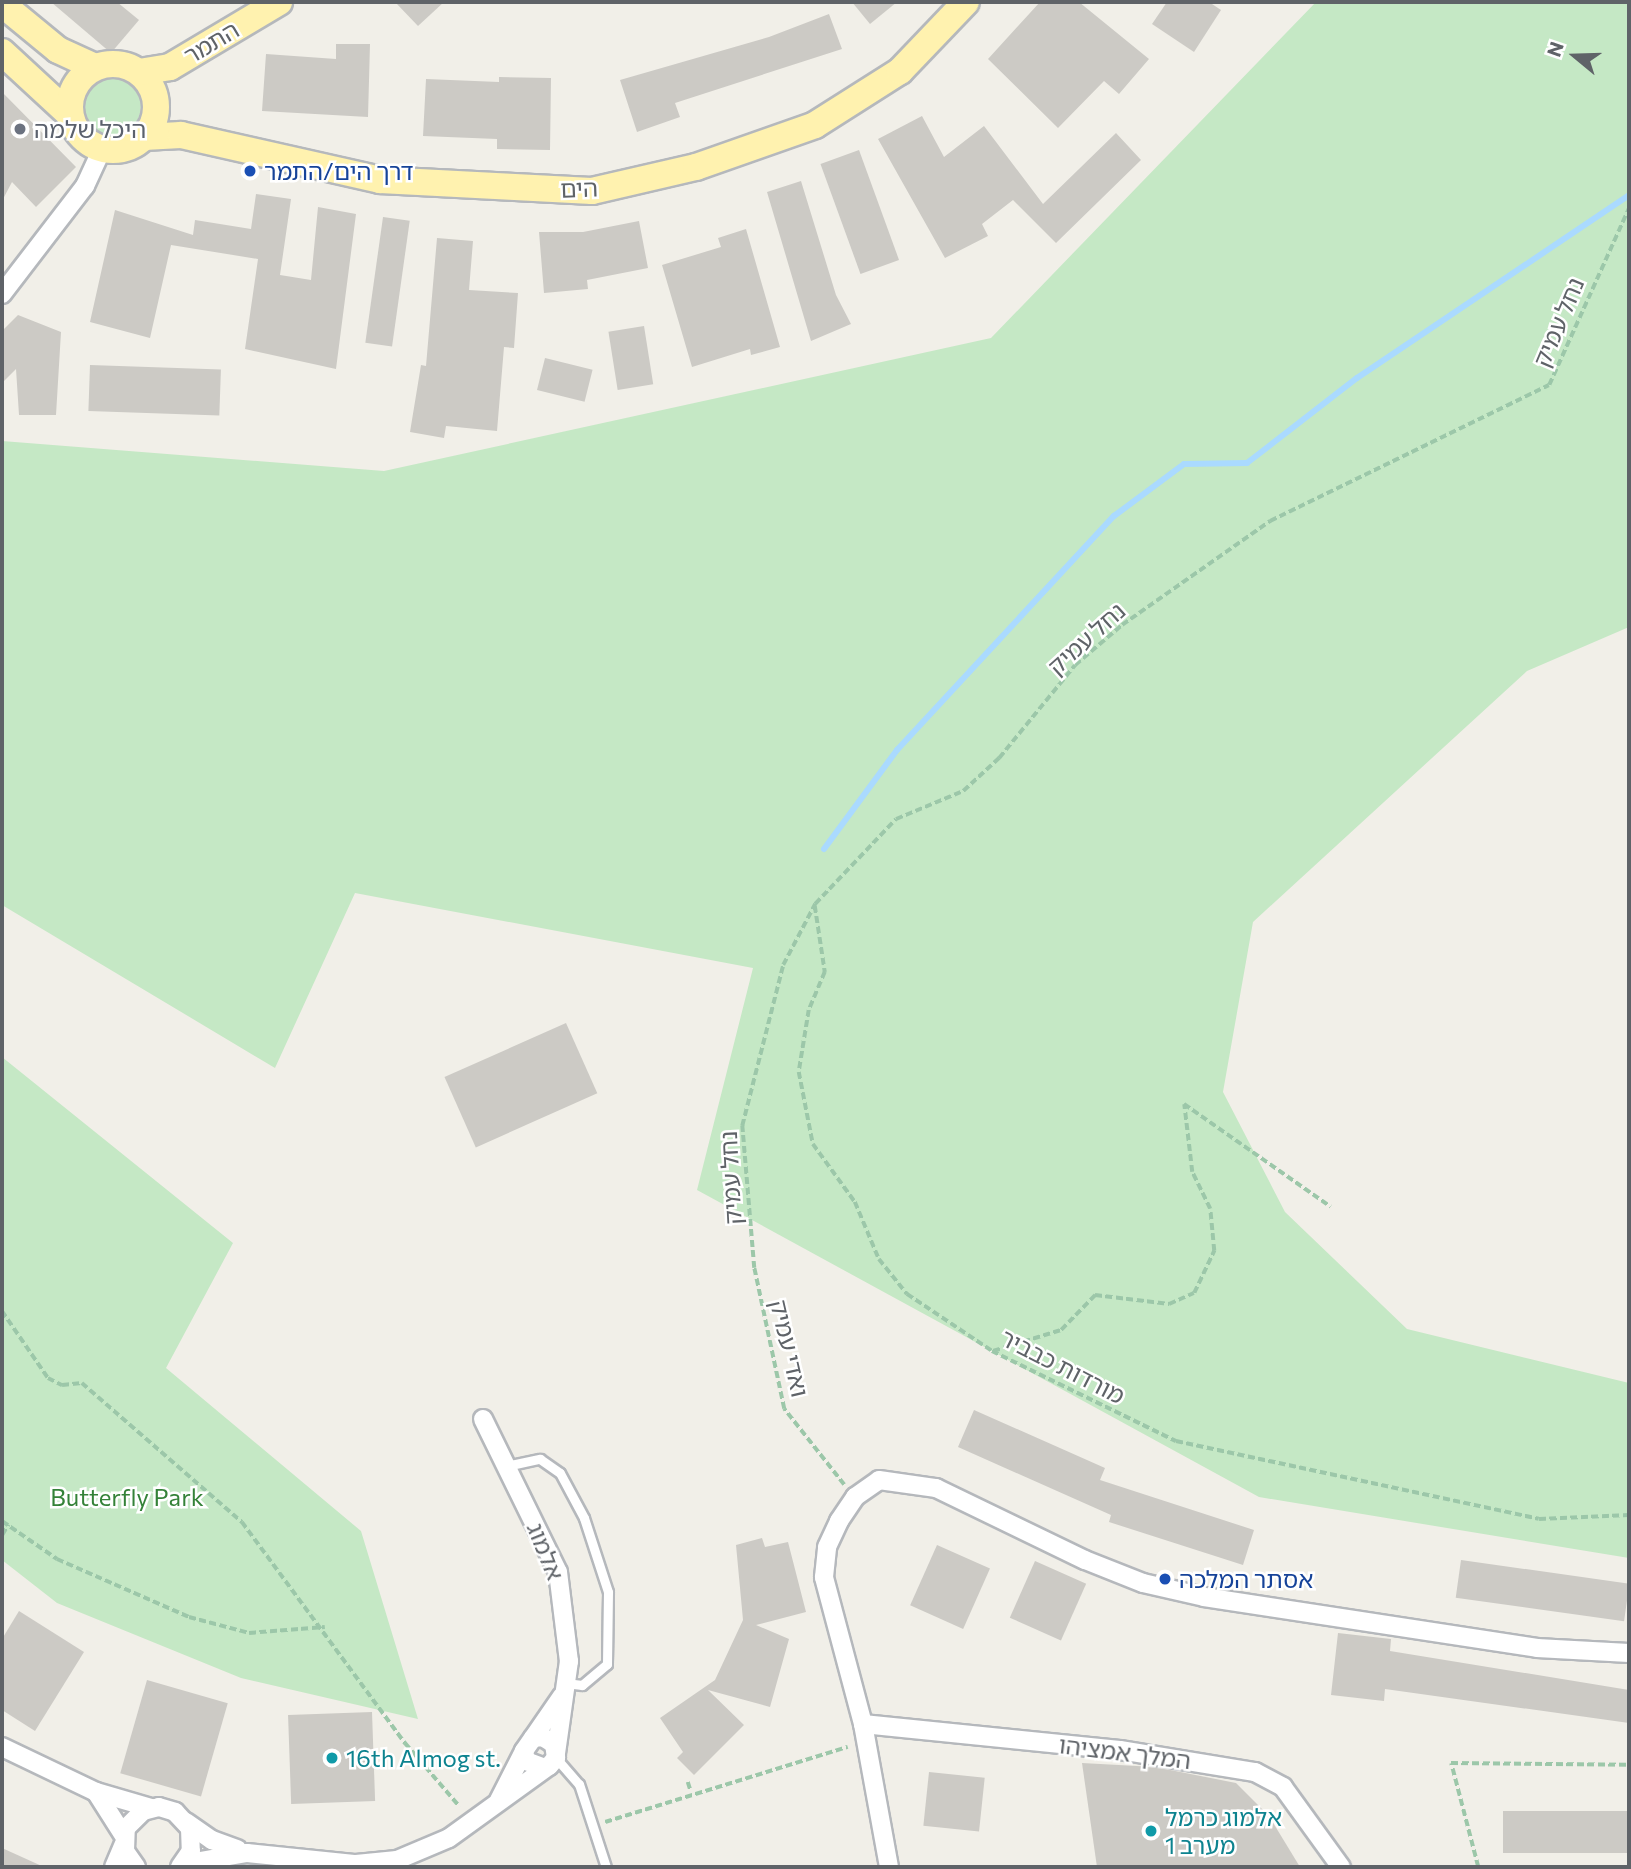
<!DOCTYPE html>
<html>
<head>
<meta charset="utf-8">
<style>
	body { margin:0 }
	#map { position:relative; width:1631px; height:1869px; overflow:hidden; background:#f1efe8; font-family:Commissioner,"Noto Sans Hebrew",sans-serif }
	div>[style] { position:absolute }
	.green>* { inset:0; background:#c5e8c5 }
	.round { border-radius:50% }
	.stream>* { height:6px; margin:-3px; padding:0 3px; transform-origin:3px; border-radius:3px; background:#aadaff }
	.building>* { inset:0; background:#cccac5; transform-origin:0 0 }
	.path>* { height:3.5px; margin-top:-1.75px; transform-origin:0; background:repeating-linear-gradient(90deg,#9cc7a9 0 7px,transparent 0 10.5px) }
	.roads { filter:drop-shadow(2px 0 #b5b8bc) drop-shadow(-2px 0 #b5b8bc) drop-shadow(0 2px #b5b8bc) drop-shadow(0 -2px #b5b8bc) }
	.lane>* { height:9px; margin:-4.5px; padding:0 4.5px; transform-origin:4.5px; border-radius:4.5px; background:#fff }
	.street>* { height:18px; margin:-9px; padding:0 9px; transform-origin:9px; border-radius:9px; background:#fff }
	.primary>* { height:26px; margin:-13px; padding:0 13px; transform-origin:13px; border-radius:13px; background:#fff2af }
	.primary>.ring { margin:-13px; padding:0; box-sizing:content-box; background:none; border:26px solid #fff2af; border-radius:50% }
	.dots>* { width:19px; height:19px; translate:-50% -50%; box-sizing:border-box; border:4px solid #fff; border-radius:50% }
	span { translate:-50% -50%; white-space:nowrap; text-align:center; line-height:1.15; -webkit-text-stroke:5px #fff; paint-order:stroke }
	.street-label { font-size:24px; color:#5f6368 }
	.worship-label { font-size:24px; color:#5b616d }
	.left { translate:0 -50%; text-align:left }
	.transit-label { font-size:24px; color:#164399 }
	.park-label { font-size:24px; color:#348238 }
	.culture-label { font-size:24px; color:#0d838f }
	.frame { position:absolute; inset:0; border:4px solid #5f6368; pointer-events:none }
	.north { position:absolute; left:1540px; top:21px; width:70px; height:70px; -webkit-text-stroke:5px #fff; paint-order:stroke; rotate:289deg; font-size:19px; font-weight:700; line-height:28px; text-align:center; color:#5f6368 }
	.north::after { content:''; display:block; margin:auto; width:24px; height:32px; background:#5f6368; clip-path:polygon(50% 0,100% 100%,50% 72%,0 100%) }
</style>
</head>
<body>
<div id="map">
	<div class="green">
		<i style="clip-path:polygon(1316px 2px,1629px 2px,1629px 627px,1527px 671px,1253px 922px,1223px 1092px,1285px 1212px,1407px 1329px,1629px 1383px,1629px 1558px,1259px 1497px,697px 1190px,753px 968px,355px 893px,275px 1068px,2px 905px,2px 441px,384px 471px,991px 338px)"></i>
		<i class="round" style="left:81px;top:76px;width:60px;height:60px"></i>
		<i style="clip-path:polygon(2px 1057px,233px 1243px,166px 1368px,361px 1531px,418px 1719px,241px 1678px,57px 1603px,2px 1560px)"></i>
	</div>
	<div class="stream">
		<i style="left:824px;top:849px;width:123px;rotate:-53.6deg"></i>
		<i style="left:897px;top:750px;width:319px;rotate:-47.2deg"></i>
		<i style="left:1114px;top:516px;width:87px;rotate:-36.6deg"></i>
		<i style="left:1184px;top:464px;width:63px;rotate:-0.9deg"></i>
		<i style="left:1247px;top:463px;width:139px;rotate:-37.7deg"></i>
		<i style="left:1357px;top:378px;width:328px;rotate:-33.9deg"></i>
	</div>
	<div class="building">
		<i style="clip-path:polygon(51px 2px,117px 2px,139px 20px,111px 53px)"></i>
		<i style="clip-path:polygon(395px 2px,444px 2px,418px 26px)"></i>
		<i style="clip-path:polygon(852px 2px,897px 2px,870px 24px)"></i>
		<i style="clip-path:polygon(1040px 2px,1079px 2px,1149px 59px,1119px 94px,1104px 81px,1058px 128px,988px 59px)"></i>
		<i style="clip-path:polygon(1167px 2px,1209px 2px,1221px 10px,1194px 52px,1152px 24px)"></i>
		<i style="clip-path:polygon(829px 14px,842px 49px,675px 103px,680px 117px,637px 132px,620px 80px,769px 37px)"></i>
		<i style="clip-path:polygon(336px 44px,370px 44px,368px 117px,262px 111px,266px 54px,336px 59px)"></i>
		<i style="clip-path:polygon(499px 77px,551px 78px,550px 150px,497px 149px,497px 139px,423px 136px,426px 79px,499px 82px)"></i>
		<i style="clip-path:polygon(2px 92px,76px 167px,36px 207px,12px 182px,2px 201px)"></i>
		<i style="clip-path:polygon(922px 116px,944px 157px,984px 126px,1043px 204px,1116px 133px,1141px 160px,1056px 243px,1013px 200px,982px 224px,988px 236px,945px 258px,878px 139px)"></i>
		<i style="left:859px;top:150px;width:117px;height:41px;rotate:70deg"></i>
		<i style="clip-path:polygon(801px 181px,836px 295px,851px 324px,811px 341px,767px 192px)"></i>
		<i style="clip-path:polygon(256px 194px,291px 199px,280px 275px,311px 280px,318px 207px,356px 214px,336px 369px,245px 349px,258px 259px,171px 245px,150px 338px,90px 322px,115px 210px,193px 235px,195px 220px,251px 229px)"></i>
		<i style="left:383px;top:217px;width:27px;height:127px;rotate:8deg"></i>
		<i style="clip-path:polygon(639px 221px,648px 268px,587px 280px,588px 289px,544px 293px,539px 232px,583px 232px)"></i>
		<i style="clip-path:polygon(746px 229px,780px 347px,751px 355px,750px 349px,692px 367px,662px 265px,721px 247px,718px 238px)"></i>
		<i style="clip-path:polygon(437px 238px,473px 241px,469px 290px,518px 293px,514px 348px,504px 347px,497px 431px,446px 426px,444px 438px,410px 432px,421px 365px,426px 366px)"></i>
		<i style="clip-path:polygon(18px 315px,61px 332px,56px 415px,19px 415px,16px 369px,2px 383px,2px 331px)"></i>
		<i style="left:644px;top:326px;width:59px;height:36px;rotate:81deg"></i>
		<i style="left:545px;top:358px;width:49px;height:33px;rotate:14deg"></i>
		<i style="left:90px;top:365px;width:131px;height:46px;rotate:2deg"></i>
		<i style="left:566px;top:1023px;width:77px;height:133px;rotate:66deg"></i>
		<i style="clip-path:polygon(974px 1410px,1105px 1468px,1100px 1480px,1254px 1530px,1243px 1565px,1109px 1522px,1111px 1515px,958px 1447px)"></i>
		<i style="clip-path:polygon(762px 1538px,765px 1547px,788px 1542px,806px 1612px,756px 1625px,789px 1639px,770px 1707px,708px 1690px,744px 1725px,694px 1775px,677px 1758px,683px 1752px,660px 1718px,715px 1680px,743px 1620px,736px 1545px)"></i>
		<i style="left:937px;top:1545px;width:58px;height:66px;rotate:24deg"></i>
		<i style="left:1461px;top:1560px;width:170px;height:38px;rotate:8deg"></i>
		<i style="left:1035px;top:1561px;width:56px;height:62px;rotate:24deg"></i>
		<i style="clip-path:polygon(19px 1611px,84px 1652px,35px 1731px,2px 1710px,2px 1639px)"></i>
		<i style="clip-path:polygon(1338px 1633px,1391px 1639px,1390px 1651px,1629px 1690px,1629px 1723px,1385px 1689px,1384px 1701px,1331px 1695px)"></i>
		<i style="left:147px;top:1680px;width:84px;height:97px;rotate:16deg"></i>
		<i style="left:372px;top:1712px;width:89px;height:84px;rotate:88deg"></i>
		<i style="clip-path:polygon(1082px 1763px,1155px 1767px,1236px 1783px,1269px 1816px,1300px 1867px,1097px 1867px)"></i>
		<i style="left:929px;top:1772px;width:56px;height:54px;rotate:6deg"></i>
		<i style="left:1629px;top:1811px;width:42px;height:126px;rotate:90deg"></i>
		<i style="clip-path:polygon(2px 1848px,44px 1867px,2px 1867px)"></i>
	</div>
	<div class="path">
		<i style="left:815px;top:906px;width:67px;rotate:81.4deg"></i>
		<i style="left:825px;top:972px;width:41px;rotate:112.8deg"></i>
		<i style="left:809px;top:1010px;width:63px;rotate:99.2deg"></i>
		<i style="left:799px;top:1072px;width:73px;rotate:79deg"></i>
		<i style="left:813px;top:1144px;width:72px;rotate:54.1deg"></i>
		<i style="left:855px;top:1202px;width:62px;rotate:67.2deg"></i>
		<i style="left:879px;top:1259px;width:45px;rotate:51.3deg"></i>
		<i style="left:907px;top:1294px;width:102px;rotate:33.8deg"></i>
		<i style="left:992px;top:1351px;width:205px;rotate:26.1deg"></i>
		<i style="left:1176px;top:1441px;width:371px;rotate:12.1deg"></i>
		<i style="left:1539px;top:1519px;width:90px;rotate:-2.5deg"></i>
		<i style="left:2px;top:1311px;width:81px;rotate:55.5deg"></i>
		<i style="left:48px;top:1378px;width:16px;rotate:27deg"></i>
		<i style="left:62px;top:1385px;width:20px;rotate:-6deg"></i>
		<i style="left:82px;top:1383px;width:212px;rotate:41deg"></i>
		<i style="left:242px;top:1522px;width:275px;rotate:53.6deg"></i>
		<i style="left:405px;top:1743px;width:84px;rotate:49.3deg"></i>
		<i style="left:993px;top:1351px;width:71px;rotate:-17.2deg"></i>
		<i style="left:1061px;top:1330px;width:49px;rotate:-45.8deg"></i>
		<i style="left:1095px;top:1295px;width:75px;rotate:6.9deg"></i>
		<i style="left:1169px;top:1304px;width:27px;rotate:-24deg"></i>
		<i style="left:1194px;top:1293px;width:47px;rotate:-64.5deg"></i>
		<i style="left:1214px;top:1251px;width:42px;rotate:-95.4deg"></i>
		<i style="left:1210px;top:1209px;width:41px;rotate:-115.9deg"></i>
		<i style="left:1192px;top:1172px;width:68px;rotate:-96.7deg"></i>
		<i style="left:1184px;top:1104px;width:179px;rotate:35deg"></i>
		<i style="left:844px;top:1485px;width:97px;rotate:-128.3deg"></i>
		<i style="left:784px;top:1409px;width:144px;rotate:-102deg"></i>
		<i style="left:754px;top:1268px;width:143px;rotate:-94.8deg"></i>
		<i style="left:742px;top:1126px;width:166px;rotate:-75.7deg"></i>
		<i style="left:783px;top:965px;width:69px;rotate:-62.3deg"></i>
		<i style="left:815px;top:904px;width:117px;rotate:-46.4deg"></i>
		<i style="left:896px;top:819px;width:73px;rotate:-22.7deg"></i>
		<i style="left:963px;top:791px;width:49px;rotate:-42.5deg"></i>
		<i style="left:999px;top:758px;width:120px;rotate:-50.7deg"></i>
		<i style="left:1075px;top:665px;width:62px;rotate:-40.4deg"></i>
		<i style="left:1122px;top:625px;width:181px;rotate:-35.1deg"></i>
		<i style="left:1270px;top:521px;width:310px;rotate:-26deg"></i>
		<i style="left:1549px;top:385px;width:194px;rotate:-65.7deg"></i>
		<i style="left:2px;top:1521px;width:67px;rotate:34.6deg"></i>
		<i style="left:57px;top:1559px;width:144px;rotate:23.7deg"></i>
		<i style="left:189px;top:1617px;width:62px;rotate:14.9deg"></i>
		<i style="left:249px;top:1633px;width:76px;rotate:-4.5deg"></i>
		<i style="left:2px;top:1535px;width:12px;rotate:-59deg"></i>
		<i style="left:688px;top:1782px;width:10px;rotate:73deg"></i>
		<i style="left:605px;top:1822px;width:254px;rotate:-17.2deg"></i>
		<i style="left:1478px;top:1867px;width:107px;rotate:-104.6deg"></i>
		<i style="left:1451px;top:1763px;width:178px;rotate:0.6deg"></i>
	</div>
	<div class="roads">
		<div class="lane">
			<i style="left:506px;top:1466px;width:35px;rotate:-12deg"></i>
			<i style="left:540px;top:1459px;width:24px;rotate:35deg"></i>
			<i style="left:560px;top:1473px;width:51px;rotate:61.9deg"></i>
			<i style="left:584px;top:1518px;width:78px;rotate:72deg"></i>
			<i style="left:608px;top:1592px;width:72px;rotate:90.8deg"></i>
			<i style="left:607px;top:1664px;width:33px;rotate:140deg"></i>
			<i style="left:582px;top:1685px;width:17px;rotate:-173deg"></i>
			<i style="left:556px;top:1758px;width:35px;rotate:49deg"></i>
			<i style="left:579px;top:1784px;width:87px;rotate:72deg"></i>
		</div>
		<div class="street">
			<i style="left:2px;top:294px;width:136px;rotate:-52.5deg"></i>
			<i style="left:85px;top:186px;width:41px;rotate:-65.3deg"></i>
			<i style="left:483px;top:1419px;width:170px;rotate:63.9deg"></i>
			<i style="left:558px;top:1572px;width:90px;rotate:83deg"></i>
			<i style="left:569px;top:1661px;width:93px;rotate:98deg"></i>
			<i style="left:863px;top:1724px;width:258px;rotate:5.8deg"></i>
			<i style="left:1120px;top:1750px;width:137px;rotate:9.3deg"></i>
			<i style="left:1255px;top:1772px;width:32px;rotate:28deg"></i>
			<i style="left:1283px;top:1787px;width:99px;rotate:54.1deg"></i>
			<i style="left:533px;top:1738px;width:51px;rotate:-55.4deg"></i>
			<i style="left:2px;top:1747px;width:104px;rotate:25.6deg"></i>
			<i style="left:96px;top:1792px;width:57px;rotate:16.2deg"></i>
			<i style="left:96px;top:1792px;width:52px;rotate:57.5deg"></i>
			<i style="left:499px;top:1800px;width:55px;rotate:-63deg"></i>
			<i style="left:186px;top:1822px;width:32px;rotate:35deg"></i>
			<i style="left:212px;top:1840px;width:27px;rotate:20deg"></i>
			<i style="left:183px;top:1864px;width:65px;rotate:-9.8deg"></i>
			<i style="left:247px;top:1853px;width:110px;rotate:5.8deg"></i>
			<i style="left:356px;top:1864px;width:41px;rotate:-5.6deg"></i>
			<i style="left:397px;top:1860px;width:56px;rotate:-22.9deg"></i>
			<i style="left:449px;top:1838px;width:123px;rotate:-35.8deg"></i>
			<i style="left:549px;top:1766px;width:11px;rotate:-49deg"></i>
			<i style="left:556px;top:1758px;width:14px;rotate:-98deg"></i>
			<i style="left:554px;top:1744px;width:13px;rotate:-148deg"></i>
			<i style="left:543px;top:1737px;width:10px;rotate:174deg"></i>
			<i style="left:533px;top:1738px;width:16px;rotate:125deg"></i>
			<i style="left:524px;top:1751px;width:10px;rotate:79deg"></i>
			<i style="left:526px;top:1761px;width:20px;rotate:20deg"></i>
			<i style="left:114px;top:1867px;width:25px;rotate:-67deg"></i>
			<i style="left:136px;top:1867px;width:19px;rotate:-125deg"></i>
			<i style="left:125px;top:1851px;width:23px;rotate:-88deg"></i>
			<i style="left:126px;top:1828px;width:24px;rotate:-45deg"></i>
			<i style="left:143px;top:1811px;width:16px;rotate:-14deg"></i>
			<i style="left:159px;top:1807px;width:17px;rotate:17deg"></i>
			<i style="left:175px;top:1812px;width:22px;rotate:47deg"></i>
			<i style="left:190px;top:1828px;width:23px;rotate:88deg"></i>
			<i style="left:191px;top:1851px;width:19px;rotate:125deg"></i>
			<i style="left:889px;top:1867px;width:145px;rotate:-100.3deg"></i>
			<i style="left:863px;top:1724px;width:152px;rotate:-104.9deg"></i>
			<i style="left:824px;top:1577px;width:30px;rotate:-84deg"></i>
			<i style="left:827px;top:1547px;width:29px;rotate:-65deg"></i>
			<i style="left:839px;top:1521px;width:29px;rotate:-56deg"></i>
			<i style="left:855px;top:1497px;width:29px;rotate:-35deg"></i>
			<i style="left:879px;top:1480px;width:58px;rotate:8deg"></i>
			<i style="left:936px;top:1488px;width:165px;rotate:25.8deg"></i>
			<i style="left:1085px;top:1560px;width:62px;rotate:21.6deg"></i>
			<i style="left:1143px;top:1583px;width:63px;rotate:12.9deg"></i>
			<i style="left:1204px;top:1597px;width:337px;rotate:8.7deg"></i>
			<i style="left:1537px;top:1648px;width:92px;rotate:3.1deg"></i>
		</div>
		<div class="primary">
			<i style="left:2px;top:4px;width:72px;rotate:39.4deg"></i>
			<i style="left:58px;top:50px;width:41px;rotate:24.7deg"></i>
			<i style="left:2px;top:52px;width:91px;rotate:42.8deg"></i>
			<i class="ring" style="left:70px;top:64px;width:60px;height:60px"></i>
			<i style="left:139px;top:72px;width:31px;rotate:-9deg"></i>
			<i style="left:170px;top:67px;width:127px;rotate:-30.8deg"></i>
			<i style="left:144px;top:137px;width:37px;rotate:-3deg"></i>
			<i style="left:181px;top:135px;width:204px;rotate:12.7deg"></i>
			<i style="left:380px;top:180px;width:212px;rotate:3deg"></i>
			<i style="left:592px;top:191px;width:107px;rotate:-13deg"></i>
			<i style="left:696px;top:167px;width:126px;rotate:-19.4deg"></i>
			<i style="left:815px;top:125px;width:101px;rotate:-32.4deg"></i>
			<i style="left:900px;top:71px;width:95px;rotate:-46.3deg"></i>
		</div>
	</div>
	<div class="dots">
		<i style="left:20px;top:129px;background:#6b7280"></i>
		<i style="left:250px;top:171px;background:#1a4fb4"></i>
		<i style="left:1165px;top:1579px;background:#1a4fb4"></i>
		<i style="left:332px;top:1758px;background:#0f9aa8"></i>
		<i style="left:1151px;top:1831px;background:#0f9aa8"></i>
	</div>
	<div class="street-label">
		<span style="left:211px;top:42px;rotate:-31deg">התמר</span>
		<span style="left:579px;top:188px;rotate:-2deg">הים</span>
		<span style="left:1558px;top:322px;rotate:-67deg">נחל עמיק</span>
		<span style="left:1086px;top:638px;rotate:-42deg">נחל עמיק</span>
		<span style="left:730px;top:1178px;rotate:-93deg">נחל עמיק</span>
		<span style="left:790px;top:1348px;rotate:77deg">ואדי עמיק</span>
		<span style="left:1063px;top:1366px;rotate:27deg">מורדות כבביר</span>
		<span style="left:546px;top:1551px;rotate:68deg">אלמוג</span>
		<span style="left:1125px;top:1752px;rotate:7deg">המלך אמציהו</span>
	</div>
	<div class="worship-label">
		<span class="left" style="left:34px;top:129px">היכל שלמה</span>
	</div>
	<div class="transit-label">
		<span class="left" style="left:264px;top:171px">דרך הים/התמר</span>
		<span class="left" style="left:1179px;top:1579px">אסתר המלכה</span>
	</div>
	<div class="park-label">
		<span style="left:127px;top:1497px">Butterfly Park</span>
	</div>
	<div class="culture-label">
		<span class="left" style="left:346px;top:1758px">16th Almog st.</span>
		<span class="left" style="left:1165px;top:1831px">אלמוג כרמל<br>מערב 1</span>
	</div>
	<div class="frame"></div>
	<div class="north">N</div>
</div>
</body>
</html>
